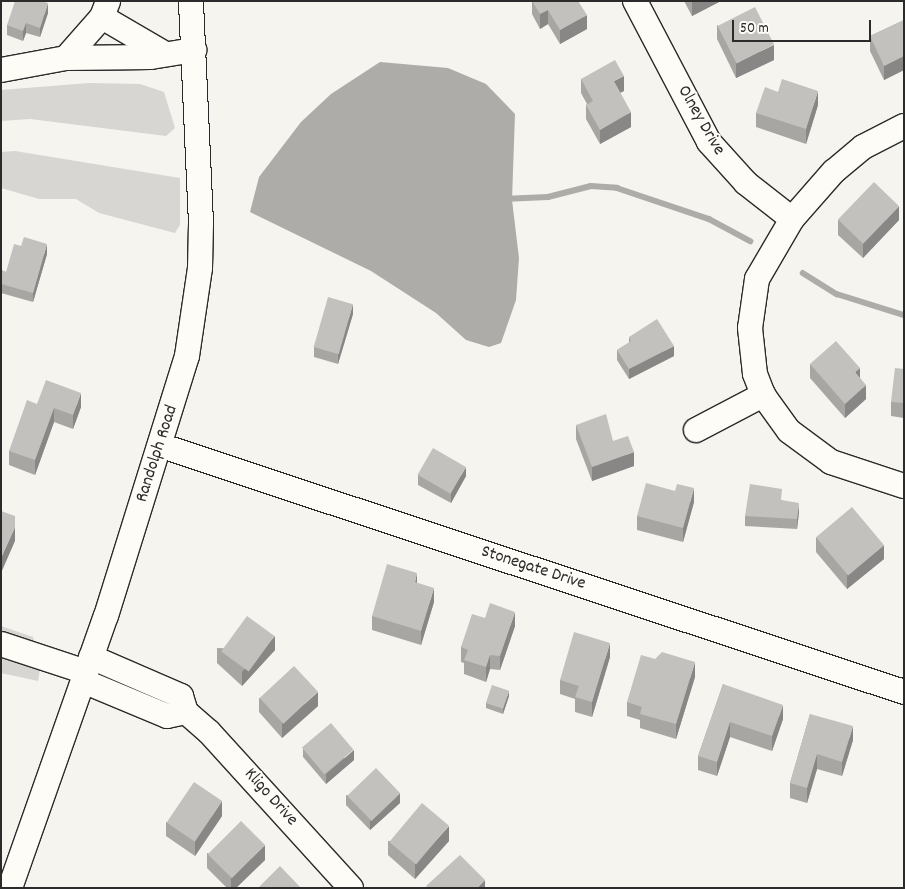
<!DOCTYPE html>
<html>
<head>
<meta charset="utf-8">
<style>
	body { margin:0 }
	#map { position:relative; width:905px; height:889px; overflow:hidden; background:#f5f4ef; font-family:Dekko,sans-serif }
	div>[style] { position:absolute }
	.green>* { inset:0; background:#d7d6d2 }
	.water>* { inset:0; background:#adaca9 }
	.stream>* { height:5.5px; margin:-2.75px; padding:0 2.75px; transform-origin:2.75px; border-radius:2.75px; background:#adaca9 }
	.roads { filter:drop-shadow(1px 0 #2b2b2b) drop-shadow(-1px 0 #2b2b2b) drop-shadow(0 1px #2b2b2b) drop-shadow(0 -1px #2b2b2b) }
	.minor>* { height:24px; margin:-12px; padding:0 12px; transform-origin:12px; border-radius:12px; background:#fdfcf7 }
	.wall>* { inset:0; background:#a7a6a3 }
	.shaded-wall>* { inset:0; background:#888785 }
	.building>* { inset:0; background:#c2c1be; transform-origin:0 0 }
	span { translate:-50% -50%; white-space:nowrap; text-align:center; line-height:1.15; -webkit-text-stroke:4px #fdfcf7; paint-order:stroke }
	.street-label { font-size:18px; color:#2b2b2b }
	.frame { position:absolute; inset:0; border:2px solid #2b2b2b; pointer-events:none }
	.scale { position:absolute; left:732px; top:20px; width:139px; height:22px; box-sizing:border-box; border:2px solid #2b2b2b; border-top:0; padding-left:6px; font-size:15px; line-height:18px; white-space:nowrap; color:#2b2b2b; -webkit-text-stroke:4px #fdfcf7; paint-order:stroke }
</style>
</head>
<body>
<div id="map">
	<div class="green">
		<i style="clip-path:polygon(89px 83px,140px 84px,164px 92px,175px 128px,166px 136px,30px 119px,1px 121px,1px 90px)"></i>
		<i style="clip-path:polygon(15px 151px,180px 178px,180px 225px,175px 233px,99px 213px,76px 199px,39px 199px,1px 188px,1px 152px)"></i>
		<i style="clip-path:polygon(1px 626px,33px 637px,41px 664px,38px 681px,1px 673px)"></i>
	</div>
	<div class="water">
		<i style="clip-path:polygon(380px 62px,448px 68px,486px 84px,515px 114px,512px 200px,519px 258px,516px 300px,501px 343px,489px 347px,466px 340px,436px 313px,371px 271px,250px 212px,259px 177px,301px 122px,331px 94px)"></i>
	</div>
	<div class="stream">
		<i style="left:505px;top:199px;width:43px;rotate:-2.7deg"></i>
		<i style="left:548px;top:197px;width:44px;rotate:-14.3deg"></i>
		<i style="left:591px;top:186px;width:26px;rotate:4deg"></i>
		<i style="left:617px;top:188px;width:97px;rotate:18.6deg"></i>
		<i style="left:709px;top:219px;width:47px;rotate:28.2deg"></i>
		<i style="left:803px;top:273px;width:40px;rotate:32deg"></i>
		<i style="left:837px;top:294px;width:70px;rotate:17.4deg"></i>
	</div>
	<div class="roads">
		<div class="minor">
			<i style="left:635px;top:1px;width:159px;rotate:62.3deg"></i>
			<i style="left:709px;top:142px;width:55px;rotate:47.9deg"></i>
			<i style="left:746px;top:183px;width:58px;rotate:38deg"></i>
			<i style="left:102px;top:17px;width:69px;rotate:30.3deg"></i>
			<i style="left:66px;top:58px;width:55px;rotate:-48.7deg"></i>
			<i style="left:102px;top:17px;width:17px;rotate:-69deg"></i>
			<i style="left:1px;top:70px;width:66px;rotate:-10.5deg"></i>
			<i style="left:66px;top:58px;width:85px;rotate:-0.7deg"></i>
			<i style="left:151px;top:57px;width:44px;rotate:-9.2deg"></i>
			<i style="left:904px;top:126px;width:46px;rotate:152.9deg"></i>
			<i style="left:863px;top:147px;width:38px;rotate:140deg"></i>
			<i style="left:834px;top:171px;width:64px;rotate:131.2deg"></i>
			<i style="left:792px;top:219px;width:69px;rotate:120.3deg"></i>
			<i style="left:757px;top:279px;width:49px;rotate:98.1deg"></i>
			<i style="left:750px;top:328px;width:46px;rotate:83.8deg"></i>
			<i style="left:755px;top:374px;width:22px;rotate:69deg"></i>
			<i style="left:763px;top:395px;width:44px;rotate:54.2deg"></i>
			<i style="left:789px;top:431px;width:52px;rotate:36.4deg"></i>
			<i style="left:831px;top:462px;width:77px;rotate:18.2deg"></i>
			<i style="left:696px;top:430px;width:76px;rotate:-27.6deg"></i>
			<i style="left:162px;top:446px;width:782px;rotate:18.34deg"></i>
			<i style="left:1px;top:644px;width:89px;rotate:18.2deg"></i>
			<i style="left:91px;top:657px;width:98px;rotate:23.4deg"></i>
			<i style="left:181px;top:696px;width:17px;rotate:73deg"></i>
			<i style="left:186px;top:712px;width:30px;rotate:41deg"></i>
			<i style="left:209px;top:732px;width:211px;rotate:47.7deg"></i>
			<i style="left:83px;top:681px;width:91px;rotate:22.6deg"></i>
			<i style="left:167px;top:716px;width:19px;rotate:-12deg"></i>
			<i style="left:10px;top:888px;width:288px;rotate:-70.6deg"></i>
			<i style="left:106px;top:616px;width:272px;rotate:-72.7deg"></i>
			<i style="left:187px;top:356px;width:89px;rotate:-81.6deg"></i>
			<i style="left:200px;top:268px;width:45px;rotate:-88.7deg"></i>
			<i style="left:201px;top:223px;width:222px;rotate:-92.6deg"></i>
		</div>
	</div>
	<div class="wall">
		<i style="clip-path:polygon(532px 1px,578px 1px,587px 29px,560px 44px,548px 24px,540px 29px,532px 14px)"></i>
		<i style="clip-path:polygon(684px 1px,721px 1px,692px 16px)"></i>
		<i style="clip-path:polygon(48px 13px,40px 37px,26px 33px,23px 41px,7px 35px,7px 25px)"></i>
		<i style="clip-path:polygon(904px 20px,904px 70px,884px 80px,870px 51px,870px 36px)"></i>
		<i style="clip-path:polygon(717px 25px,774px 60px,736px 78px,717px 39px)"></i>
		<i style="clip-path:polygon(581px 79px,624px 91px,620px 92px,631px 127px,600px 144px,586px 119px,586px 105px,587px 104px,581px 93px)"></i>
		<i style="clip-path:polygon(818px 105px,806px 144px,756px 127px,756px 113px)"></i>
		<i style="clip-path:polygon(838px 220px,899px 220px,863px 258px,838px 235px)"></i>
		<i style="clip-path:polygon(47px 254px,33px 302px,1px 293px,1px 270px,6px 272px)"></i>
		<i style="clip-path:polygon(353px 314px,338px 364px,314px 357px,314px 347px)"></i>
		<i style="clip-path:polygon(629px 337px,674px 356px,629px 379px,617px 360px,617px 350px,629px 343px)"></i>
		<i style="clip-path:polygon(810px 364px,860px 378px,866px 399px,845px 418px,810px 378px)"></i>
		<i style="clip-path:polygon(904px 369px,904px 418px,891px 416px,891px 402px)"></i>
		<i style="clip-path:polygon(37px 404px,81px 407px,73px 429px,54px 422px,35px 475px,9px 465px,9px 451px)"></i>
		<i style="clip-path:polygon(576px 425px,613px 441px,634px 466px,592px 481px,576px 439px)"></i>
		<i style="clip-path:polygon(418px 475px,466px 476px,451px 503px,418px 485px)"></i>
		<i style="clip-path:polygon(782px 500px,799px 512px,797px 529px,745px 526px,745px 516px)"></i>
		<i style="clip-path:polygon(694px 502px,683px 542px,637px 530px,637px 516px)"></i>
		<i style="clip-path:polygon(816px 537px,884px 559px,847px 589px,816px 552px)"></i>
		<i style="clip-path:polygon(434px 602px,421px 645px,372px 630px,372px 616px)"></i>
		<i style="clip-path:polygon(485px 618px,515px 626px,500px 670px,490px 669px,486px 682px,464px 674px,464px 663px,461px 662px,461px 647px)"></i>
		<i style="clip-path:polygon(217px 648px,275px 650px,242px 686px,217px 663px)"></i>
		<i style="clip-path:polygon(610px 657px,592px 717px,575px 712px,575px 699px,560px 694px,560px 680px)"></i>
		<i style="clip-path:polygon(695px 677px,676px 739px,640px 728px,640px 720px,627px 716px,627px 702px)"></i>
		<i style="clip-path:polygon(723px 684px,783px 719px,772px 751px,730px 737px,717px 776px,698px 770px,698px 756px)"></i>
		<i style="clip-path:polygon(509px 696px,503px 714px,486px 708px,486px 703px)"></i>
		<i style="clip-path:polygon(259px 698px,318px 706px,282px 738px,259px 712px)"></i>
		<i style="clip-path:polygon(810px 714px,853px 740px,842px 776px,817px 769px,807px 803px,790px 798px,790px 783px)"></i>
		<i style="clip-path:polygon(303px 748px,354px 760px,326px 784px,303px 757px)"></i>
		<i style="clip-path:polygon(346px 795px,400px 803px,370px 830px,346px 805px)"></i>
		<i style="clip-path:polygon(222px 816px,195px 856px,166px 836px,166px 822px)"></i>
		<i style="clip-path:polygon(388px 841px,449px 841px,415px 879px,388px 855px)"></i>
		<i style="clip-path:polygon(207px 853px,265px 860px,236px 888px,227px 888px,207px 868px)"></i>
	</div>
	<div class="shaded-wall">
		<i style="clip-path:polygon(692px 1px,721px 1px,692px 16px)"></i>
		<i style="clip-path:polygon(48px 3px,48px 13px,40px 37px,40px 28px)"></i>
		<i style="clip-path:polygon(548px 10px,548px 24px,540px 29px,540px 14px)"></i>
		<i style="clip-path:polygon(587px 15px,587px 29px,560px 44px,560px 30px)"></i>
		<i style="clip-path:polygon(26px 23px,26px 33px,23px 41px,23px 31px)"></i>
		<i style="clip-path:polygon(774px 45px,774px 60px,736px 78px,736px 63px)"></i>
		<i style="clip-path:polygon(904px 56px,904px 70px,884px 80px,884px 66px)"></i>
		<i style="clip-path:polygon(624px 76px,624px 91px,614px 96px,614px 81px)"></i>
		<i style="clip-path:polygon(818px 91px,818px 105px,806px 144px,806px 129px)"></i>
		<i style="clip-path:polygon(631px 112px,631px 127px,600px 144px,600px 130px)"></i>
		<i style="clip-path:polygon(899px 206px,899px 220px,863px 258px,863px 244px)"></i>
		<i style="clip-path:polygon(47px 244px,47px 254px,33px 302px,33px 293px)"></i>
		<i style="clip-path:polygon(353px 304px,353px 314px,338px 364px,338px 354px)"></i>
		<i style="clip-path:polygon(674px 346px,674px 356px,629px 379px,629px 369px)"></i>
		<i style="clip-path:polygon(860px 368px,860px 382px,855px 372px)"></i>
		<i style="clip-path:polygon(866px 385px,866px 399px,845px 418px,845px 404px)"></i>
		<i style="clip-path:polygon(81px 393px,81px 407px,73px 429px,73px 415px)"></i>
		<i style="clip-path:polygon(54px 408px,54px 422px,35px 475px,35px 460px)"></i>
		<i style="clip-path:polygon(634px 452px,634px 466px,592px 481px,592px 467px)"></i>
		<i style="clip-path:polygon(466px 467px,466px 476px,451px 503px,451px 493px)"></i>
		<i style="clip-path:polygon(694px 488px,694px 502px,683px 542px,683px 528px)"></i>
		<i style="clip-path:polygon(799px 503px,799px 512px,797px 529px,797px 519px)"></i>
		<i style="clip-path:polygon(15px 527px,15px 541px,1px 573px,1px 558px)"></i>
		<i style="clip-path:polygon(884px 545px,884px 559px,847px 589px,847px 575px)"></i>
		<i style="clip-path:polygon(417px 573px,417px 587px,415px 582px)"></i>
		<i style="clip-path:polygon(434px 588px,434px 602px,421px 645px,421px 631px)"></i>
		<i style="clip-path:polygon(515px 612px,515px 626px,500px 670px,500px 656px)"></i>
		<i style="clip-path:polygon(275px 636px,275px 650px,242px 686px,242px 672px)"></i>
		<i style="clip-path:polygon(610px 643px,610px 657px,592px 717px,592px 702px)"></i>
		<i style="clip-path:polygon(490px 655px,490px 669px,486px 682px,486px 667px)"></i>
		<i style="clip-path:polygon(695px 662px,695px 677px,676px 739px,676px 724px)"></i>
		<i style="clip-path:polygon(509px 691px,509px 696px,503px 714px,503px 709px)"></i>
		<i style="clip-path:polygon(318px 692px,318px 706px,282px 738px,282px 724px)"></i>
		<i style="clip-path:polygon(783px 705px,783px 719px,772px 751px,772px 736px)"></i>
		<i style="clip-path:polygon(730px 722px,730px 737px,717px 776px,717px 762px)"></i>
		<i style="clip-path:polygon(853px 726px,853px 740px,842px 776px,842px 762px)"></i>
		<i style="clip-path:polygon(354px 750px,354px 760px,326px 784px,326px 774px)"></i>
		<i style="clip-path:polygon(817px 754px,817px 769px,807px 803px,807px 788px)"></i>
		<i style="clip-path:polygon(400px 793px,400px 803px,370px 830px,370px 821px)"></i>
		<i style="clip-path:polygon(222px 801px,222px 816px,195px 856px,195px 841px)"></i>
		<i style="clip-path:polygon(449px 826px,449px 841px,415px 879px,415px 864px)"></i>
		<i style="clip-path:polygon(265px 845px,265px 860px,236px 888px,231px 888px,231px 878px)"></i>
		<i style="clip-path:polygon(485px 880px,485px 888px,477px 888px)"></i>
	</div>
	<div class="building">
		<i style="clip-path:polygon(15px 1px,42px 1px,48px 3px,40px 28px,26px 23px,23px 31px,7px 25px)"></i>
		<i style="clip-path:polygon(532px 1px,578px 1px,587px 15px,560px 30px,548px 10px,540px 14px)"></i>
		<i style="left:755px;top:7px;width:42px;height:42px;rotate:63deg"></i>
		<i style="clip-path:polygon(904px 20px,904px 56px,884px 66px,870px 36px)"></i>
		<i style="clip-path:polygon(615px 60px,624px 76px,614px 81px,631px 112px,600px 130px,586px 105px,593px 101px,581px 79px)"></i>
		<i style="clip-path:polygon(782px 79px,818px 91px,806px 129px,756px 113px,765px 87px,778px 92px)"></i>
		<i style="left:874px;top:182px;width:35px;height:52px;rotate:44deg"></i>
		<i style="clip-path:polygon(24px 237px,47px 244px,33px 293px,1px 284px,1px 270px,6px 272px,14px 244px,21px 246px)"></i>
		<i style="left:328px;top:297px;width:26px;height:52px;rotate:16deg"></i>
		<i style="clip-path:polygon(657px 319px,674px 346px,629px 369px,617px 350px,631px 341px,629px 337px)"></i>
		<i style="clip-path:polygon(836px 341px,860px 368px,855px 372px,866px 385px,845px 404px,810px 364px)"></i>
		<i style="clip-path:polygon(895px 368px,904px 369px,904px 403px,891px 402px)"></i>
		<i style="clip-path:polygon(46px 380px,81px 393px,73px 415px,54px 408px,35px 460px,9px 451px,27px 400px,37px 404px)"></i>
		<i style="clip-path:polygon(606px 414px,613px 441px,628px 436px,634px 452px,592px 467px,576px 425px)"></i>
		<i style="left:433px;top:448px;width:38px;height:31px;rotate:30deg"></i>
		<i style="clip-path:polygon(646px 483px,675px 491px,677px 484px,694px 488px,683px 528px,637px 516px)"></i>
		<i style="clip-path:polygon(750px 484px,782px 489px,781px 500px,799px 503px,797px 519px,745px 516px)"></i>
		<i style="left:852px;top:507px;width:50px;height:47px;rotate:50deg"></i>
		<i style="clip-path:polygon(1px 511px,15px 516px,15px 527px,1px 558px)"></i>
		<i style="clip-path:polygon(387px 564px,417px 573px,415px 582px,434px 588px,421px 631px,372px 616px)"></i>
		<i style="clip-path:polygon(490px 603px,515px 612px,500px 656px,490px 655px,486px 667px,464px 660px,468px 650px,461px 647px,472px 614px,485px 618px)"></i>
		<i style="left:247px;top:616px;width:34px;height:44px;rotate:36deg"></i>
		<i style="clip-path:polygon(574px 632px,610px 643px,592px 702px,575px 697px,579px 686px,560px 680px)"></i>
		<i style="clip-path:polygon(662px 652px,695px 662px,676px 724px,640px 714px,642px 707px,627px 702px,641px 655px,655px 659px)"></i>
		<i style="left:294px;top:666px;width:35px;height:47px;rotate:47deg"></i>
		<i style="clip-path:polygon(723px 684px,783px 705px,772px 736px,730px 722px,717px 762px,698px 756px)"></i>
		<i style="left:492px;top:685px;width:18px;height:19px;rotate:19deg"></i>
		<i style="clip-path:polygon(810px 714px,853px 726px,842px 762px,817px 754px,807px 788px,790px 783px)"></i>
		<i style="left:331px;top:723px;width:35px;height:38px;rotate:50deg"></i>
		<i style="left:376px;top:768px;width:35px;height:40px;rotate:46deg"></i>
		<i style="left:194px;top:782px;width:34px;height:49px;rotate:34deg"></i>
		<i style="left:422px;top:803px;width:35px;height:51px;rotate:40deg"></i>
		<i style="left:241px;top:821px;width:34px;height:47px;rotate:45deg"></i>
		<i style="clip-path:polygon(460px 855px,485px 880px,477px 888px,428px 888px,426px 886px)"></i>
		<i style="clip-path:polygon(280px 866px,301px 888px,258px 888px)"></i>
	</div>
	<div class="street-label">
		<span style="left:700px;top:121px;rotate:60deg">Olney Drive</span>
		<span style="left:158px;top:454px;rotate:-72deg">Randolph Road</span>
		<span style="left:533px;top:569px;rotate:18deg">Stonegate Drive</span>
		<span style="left:270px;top:798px;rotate:48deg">Kligo Drive</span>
	</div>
	<div class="frame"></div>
	<div class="scale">50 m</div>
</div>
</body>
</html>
